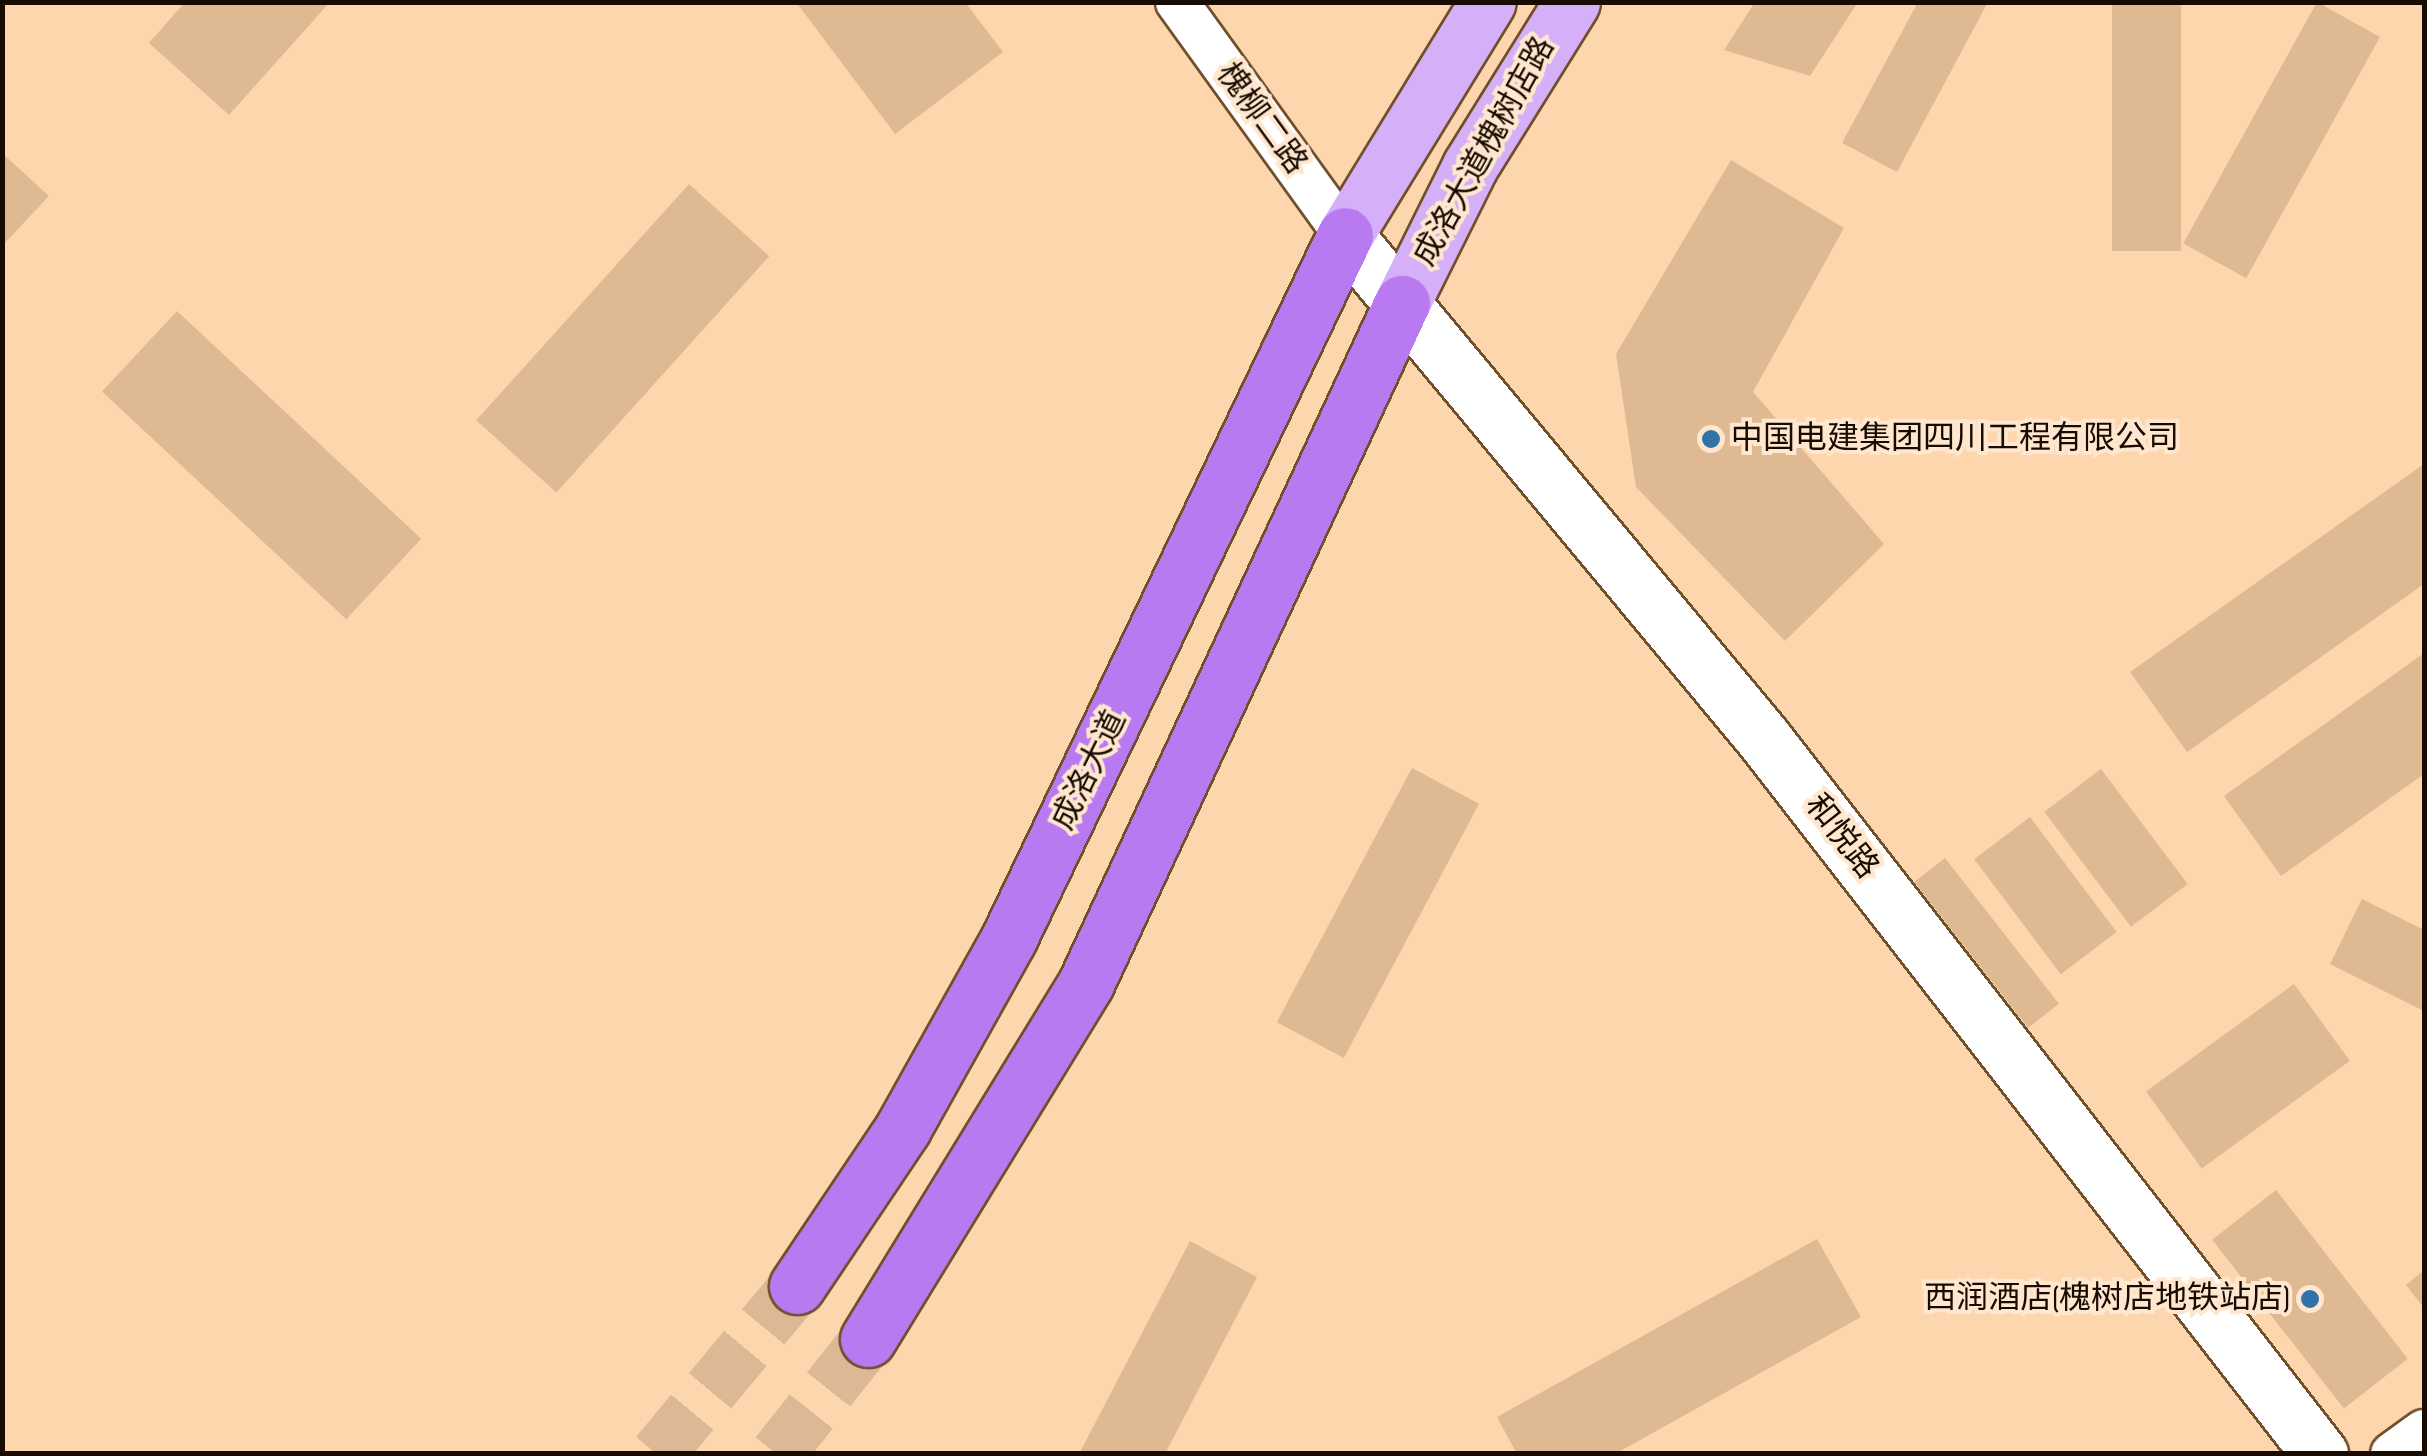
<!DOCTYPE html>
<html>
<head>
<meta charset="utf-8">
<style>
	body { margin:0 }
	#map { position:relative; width:2427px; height:1456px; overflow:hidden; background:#fed6ae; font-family:"Sofia Sans Condensed","Noto Sans SC",sans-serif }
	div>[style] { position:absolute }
	.building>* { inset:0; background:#dfb992; transform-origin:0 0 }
	.highway-tunnel>* { height:55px; margin-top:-27.5px; transform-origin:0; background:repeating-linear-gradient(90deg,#dcb894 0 55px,transparent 0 83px) }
	.roads { filter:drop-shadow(2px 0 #704f2b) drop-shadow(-2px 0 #704f2b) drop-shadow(0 2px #704f2b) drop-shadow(0 -2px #704f2b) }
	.street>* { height:42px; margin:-21px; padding:0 21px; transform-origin:21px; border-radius:21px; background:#fff }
	.secondary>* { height:55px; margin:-27.5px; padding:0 27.5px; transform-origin:27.5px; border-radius:27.5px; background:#fff }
	.primary>* { height:55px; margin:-27.5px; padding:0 27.5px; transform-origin:27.5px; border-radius:27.5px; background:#d5aff7 }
	.highway>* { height:55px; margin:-27.5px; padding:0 27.5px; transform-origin:27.5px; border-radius:27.5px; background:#b97af1 }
	.dots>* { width:28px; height:28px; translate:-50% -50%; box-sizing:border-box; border:5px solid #ffe6cf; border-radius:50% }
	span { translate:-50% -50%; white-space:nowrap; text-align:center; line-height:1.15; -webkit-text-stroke:8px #ffe6cf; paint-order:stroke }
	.street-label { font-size:32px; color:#180b01 }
	.poi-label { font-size:32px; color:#180b01 }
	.left { translate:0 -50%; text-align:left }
	.right { translate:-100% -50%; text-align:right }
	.frame { position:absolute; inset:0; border:5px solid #180b01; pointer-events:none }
</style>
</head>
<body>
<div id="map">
	<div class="building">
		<i style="clip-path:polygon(185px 2px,330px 2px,229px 115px,149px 43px)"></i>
		<i style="clip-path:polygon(796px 2px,965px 2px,1003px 52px,895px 134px)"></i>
		<i style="clip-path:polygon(1755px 2px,1858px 2px,1810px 76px,1724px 50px)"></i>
		<i style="clip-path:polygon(1918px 2px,1988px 2px,1897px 172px,1842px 143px)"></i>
		<i style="left:2112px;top:2px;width:69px;height:249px"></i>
		<i style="left:2317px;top:2px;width:72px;height:276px;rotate:29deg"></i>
		<i style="clip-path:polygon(2px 153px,49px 196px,2px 246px)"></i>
		<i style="clip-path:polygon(1731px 160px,1844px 228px,1753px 392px,1884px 544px,1785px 641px,1636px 487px,1616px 354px)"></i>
		<i style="left:689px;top:184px;width:108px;height:318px;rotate:42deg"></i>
		<i style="left:177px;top:311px;width:334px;height:110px;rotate:43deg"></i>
		<i style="clip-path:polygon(2424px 464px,2424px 584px,2187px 752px,2130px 672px)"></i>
		<i style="clip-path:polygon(2424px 653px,2424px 774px,2281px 876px,2224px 796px)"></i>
		<i style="left:1412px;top:768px;width:76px;height:288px;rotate:28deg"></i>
		<i style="left:2101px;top:769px;width:144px;height:71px;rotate:53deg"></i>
		<i style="left:2030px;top:817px;width:144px;height:70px;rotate:53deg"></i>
		<i style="left:1945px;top:858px;width:185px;height:39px;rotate:52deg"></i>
		<i style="clip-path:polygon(2362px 899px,2424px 930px,2424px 1011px,2330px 964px)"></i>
		<i style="left:2294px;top:984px;width:95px;height:183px;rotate:54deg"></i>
		<i style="left:2276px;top:1190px;width:214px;height:81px;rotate:52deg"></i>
		<i style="clip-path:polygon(1817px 1239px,1861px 1317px,1615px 1454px,1517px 1454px,1497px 1417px)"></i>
		<i style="clip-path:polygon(1190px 1241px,1257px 1277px,1165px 1454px,1079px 1454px)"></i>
		<i style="clip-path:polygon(2424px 1270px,2424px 1308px,2406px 1285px)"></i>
	</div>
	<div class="highway-tunnel">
		<i style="left:657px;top:1454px;width:219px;rotate:-50.2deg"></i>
		<i style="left:777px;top:1454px;width:147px;rotate:-51.6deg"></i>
	</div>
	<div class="roads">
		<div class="street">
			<i style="left:1177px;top:2px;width:287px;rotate:54.2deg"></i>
			<i style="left:2392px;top:1454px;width:39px;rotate:-36deg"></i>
		</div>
		<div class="secondary">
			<i style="left:1345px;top:235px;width:655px;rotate:50.26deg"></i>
			<i style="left:1764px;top:739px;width:906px;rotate:52.13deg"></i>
		</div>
		<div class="primary">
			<i style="left:1345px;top:235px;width:273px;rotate:-58.5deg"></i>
			<i style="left:1402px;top:303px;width:153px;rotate:-63.6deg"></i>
			<i style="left:1470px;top:166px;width:193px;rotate:-58.1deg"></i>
		</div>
		<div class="highway">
			<i style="left:797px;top:1286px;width:190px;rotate:-56.1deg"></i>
			<i style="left:903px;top:1128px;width:218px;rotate:-60.8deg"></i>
			<i style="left:1009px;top:938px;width:779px;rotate:-64.45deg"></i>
			<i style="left:868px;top:1339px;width:417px;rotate:-58.5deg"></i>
			<i style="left:1086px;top:983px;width:750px;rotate:-65.08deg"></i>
		</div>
	</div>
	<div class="dots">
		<i style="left:1711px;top:439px;background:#3172a9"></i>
		<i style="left:2310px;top:1299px;background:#3172a9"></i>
	</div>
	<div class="street-label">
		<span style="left:1261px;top:119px;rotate:54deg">槐柳二路</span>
		<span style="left:1485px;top:152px;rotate:-61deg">成洛大道槐树店路</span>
		<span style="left:1090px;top:771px;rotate:-64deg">成洛大道</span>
		<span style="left:1841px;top:837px;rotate:52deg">和悦路</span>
	</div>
	<div class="poi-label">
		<span class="left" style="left:1731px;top:439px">中国电建集团四川工程有限公司</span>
		<span class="right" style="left:2290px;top:1299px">西润酒店(槐树店地铁站店)</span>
	</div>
	<div class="frame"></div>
</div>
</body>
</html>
